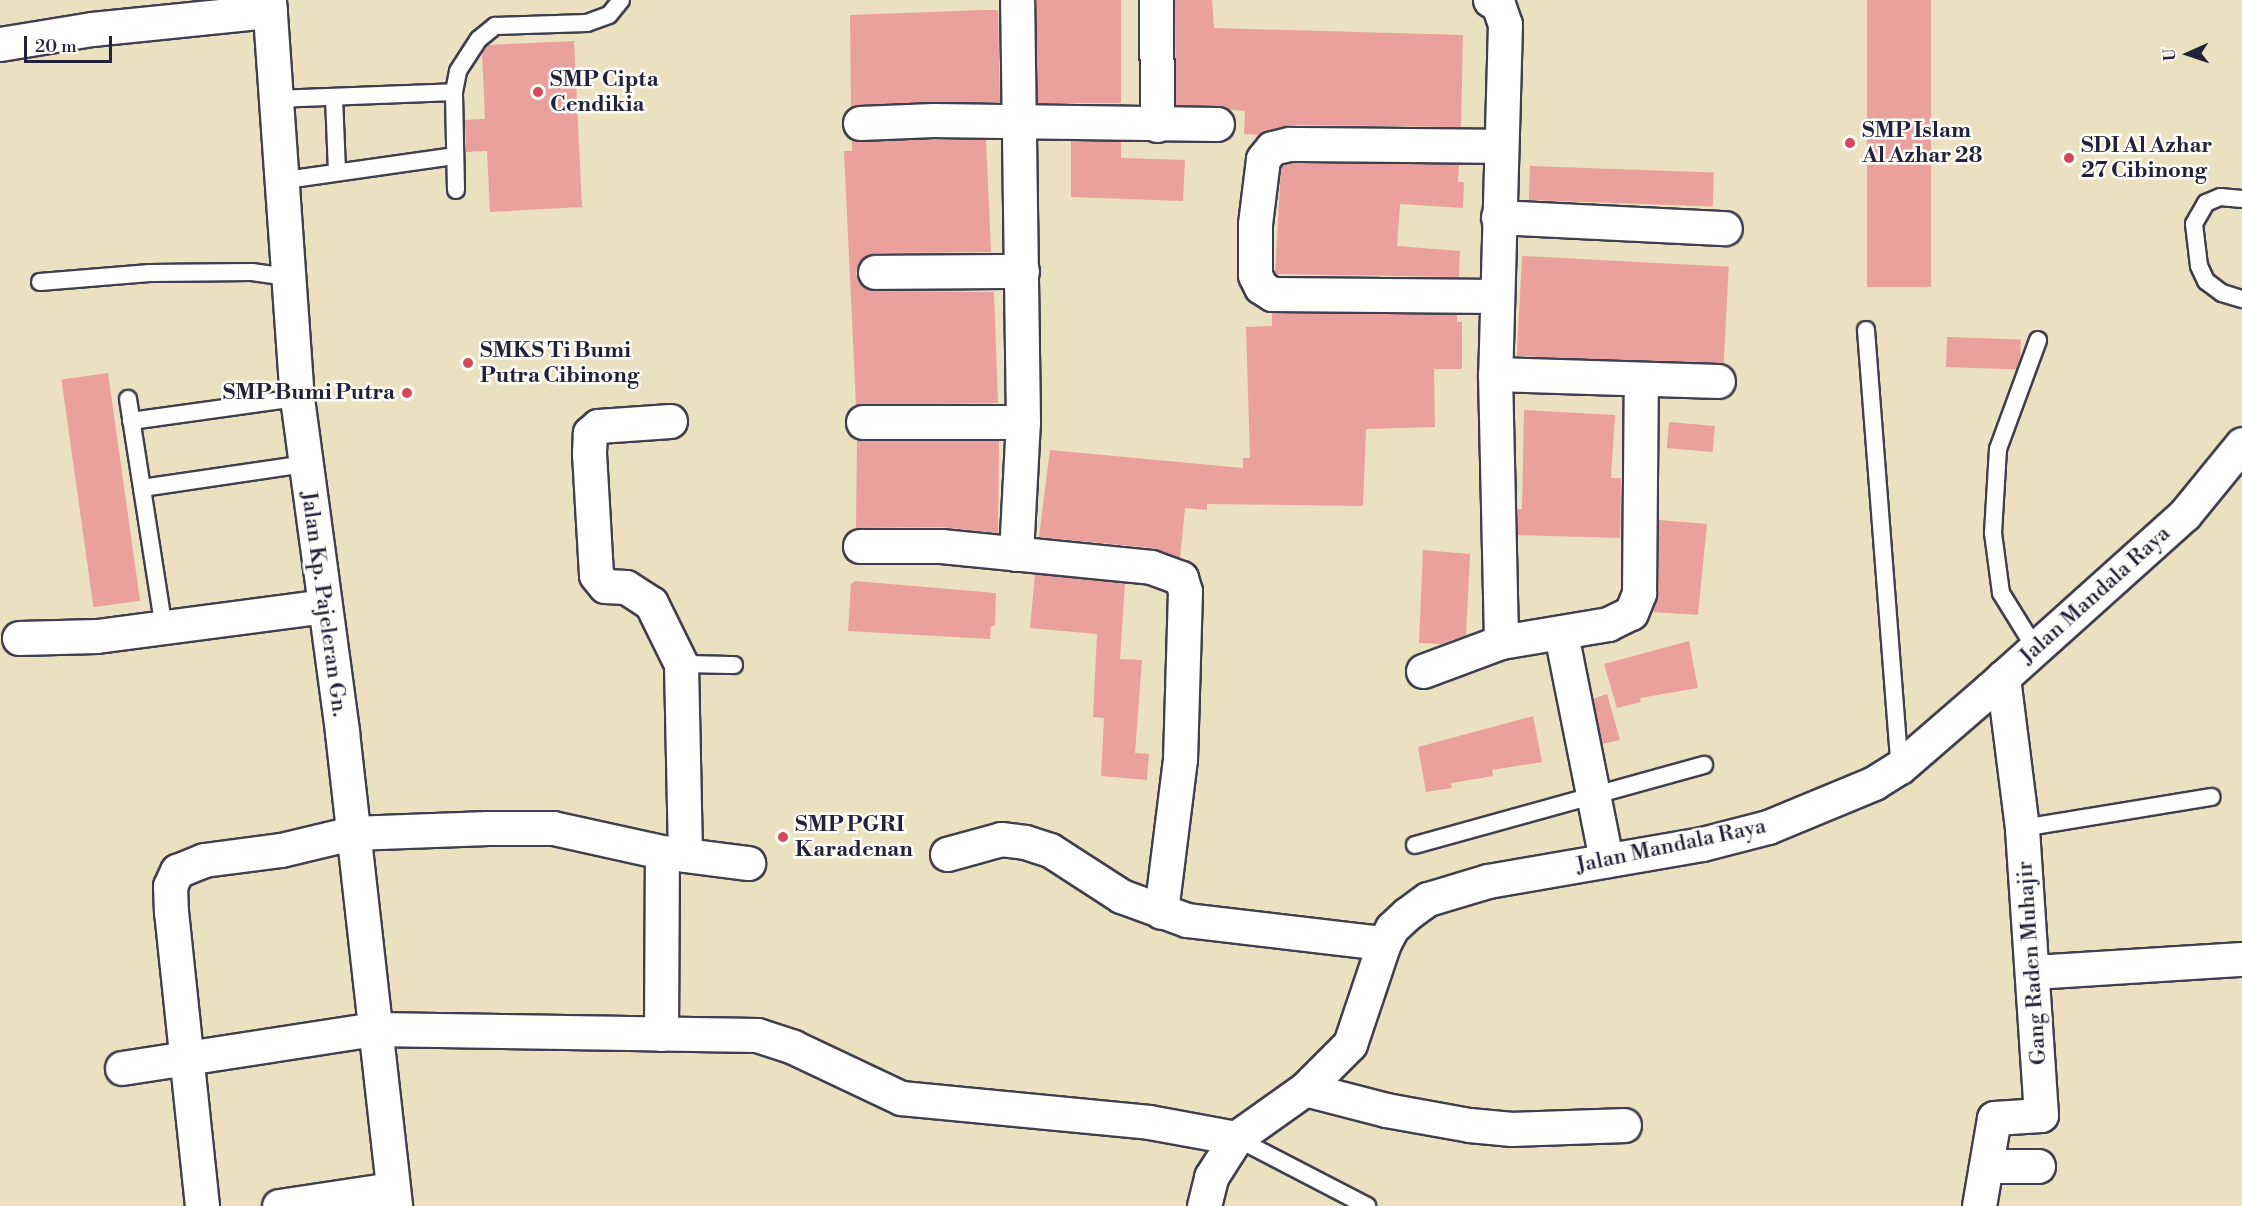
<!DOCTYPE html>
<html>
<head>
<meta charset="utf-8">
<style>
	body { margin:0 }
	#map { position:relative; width:2242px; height:1206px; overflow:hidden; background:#ebe1c0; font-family:"Libre Bodoni",serif }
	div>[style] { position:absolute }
	.building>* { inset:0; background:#eaa09c; transform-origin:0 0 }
	.roads { filter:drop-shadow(2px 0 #403f4f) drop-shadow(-2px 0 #403f4f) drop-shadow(0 2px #403f4f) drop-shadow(0 -2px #403f4f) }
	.service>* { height:16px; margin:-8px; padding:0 8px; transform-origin:8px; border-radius:8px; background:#fff }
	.minor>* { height:33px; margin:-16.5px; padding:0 16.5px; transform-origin:16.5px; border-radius:16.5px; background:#fff }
	.tertiary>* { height:33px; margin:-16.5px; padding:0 16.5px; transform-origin:16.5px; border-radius:16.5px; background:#fff }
	.dots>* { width:16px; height:16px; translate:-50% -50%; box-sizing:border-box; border:3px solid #fdfcf7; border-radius:50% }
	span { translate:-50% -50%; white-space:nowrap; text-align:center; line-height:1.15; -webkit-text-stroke:5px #fdfcf7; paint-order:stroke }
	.poi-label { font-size:22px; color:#22223b; font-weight:700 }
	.left { translate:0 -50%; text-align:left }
	.right { translate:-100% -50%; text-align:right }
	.street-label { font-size:22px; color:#22223b }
	.north { position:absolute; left:2158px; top:24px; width:60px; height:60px; -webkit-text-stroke:4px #fdfcf7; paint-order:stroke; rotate:267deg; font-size:16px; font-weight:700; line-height:24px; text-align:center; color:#22223b }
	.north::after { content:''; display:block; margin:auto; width:21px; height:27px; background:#22223b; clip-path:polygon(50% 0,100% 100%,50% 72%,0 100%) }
	.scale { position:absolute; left:24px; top:36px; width:88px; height:27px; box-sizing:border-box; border:3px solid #22223b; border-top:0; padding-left:8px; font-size:18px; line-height:21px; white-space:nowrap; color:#22223b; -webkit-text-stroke:4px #fdfcf7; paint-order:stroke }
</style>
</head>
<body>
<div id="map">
	<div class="building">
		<i style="left:1036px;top:0;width:85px;height:103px"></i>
		<i style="clip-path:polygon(1175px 0,1212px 0,1214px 28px,1463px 35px,1461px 127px,1289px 125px,1259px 135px,1244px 134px,1245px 111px,1176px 105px)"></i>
		<i style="left:1867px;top:0;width:64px;height:287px"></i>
		<i style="clip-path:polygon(984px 10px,998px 10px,1000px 102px,851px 107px,850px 15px)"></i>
		<i style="clip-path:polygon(574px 41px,582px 207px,490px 212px,487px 151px,466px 152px,465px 120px,485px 119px,482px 53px,488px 45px)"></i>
		<i style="clip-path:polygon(933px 139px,986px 140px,991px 252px,875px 253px,859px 262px,856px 273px,859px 282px,875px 291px,994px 292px,998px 403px,856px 405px,844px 151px,852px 151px,852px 140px)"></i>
		<i style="clip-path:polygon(1071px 141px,1121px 141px,1121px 158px,1185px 160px,1183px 201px,1071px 197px)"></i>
		<i style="clip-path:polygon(1291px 163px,1459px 164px,1458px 182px,1464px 182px,1463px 208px,1400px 204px,1397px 246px,1460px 251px,1459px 277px,1275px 274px,1281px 167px)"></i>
		<i style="left:1530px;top:166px;width:184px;height:34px;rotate:2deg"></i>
		<i style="left:1522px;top:256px;width:207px;height:100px;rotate:3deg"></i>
		<i style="clip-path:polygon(1272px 313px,1457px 314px,1457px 322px,1462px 322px,1462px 369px,1434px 369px,1435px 427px,1366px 429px,1363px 506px,1207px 504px,1207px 510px,1185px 508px,1180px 558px,1153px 548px,1039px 537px,1050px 450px,1243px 468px,1243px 458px,1250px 458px,1246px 327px,1272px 326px)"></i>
		<i style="left:1947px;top:337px;width:74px;height:30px;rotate:2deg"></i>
		<i style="left:108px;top:373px;width:230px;height:47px;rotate:82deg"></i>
		<i style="clip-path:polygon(1524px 410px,1615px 415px,1611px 478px,1621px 478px,1620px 538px,1518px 535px,1518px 509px,1522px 509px)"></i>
		<i style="left:1669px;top:422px;width:46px;height:26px;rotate:5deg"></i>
		<i style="clip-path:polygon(857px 439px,999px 441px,998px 533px,941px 527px,856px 528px)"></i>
		<i style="clip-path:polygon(1659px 520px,1707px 524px,1698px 615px,1653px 612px,1658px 593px)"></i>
		<i style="clip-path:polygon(1423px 550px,1470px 554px,1466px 635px,1441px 644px,1419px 643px)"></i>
		<i style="clip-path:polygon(1035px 574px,1125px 583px,1120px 659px,1142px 660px,1135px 753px,1149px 754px,1147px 780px,1101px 776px,1104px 718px,1093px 717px,1097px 634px,1030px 628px)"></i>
		<i style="clip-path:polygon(855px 581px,996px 593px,995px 626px,991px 626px,990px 639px,848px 631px,851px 584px)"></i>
		<i style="clip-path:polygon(1689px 641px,1698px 688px,1640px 698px,1641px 702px,1617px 708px,1604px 664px)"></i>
		<i style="clip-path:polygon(1607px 694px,1620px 740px,1602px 744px,1593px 699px)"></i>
		<i style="clip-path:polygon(1533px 716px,1542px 762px,1492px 770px,1493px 776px,1451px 783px,1452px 788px,1426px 792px,1418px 747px)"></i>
	</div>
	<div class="roads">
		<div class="service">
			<i style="left:334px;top:97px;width:74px;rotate:87.7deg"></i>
			<i style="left:275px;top:99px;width:179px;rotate:-2.2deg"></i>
			<i style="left:279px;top:181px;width:178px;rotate:-8.1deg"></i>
			<i style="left:456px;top:190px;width:98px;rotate:-91.2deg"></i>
			<i style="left:454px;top:92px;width:21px;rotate:-79deg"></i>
			<i style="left:458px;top:71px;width:38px;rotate:-57deg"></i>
			<i style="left:479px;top:39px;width:21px;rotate:-39deg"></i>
			<i style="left:495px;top:26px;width:92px;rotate:-1.9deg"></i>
			<i style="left:587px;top:23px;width:23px;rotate:-20deg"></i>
			<i style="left:609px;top:15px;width:19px;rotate:-51deg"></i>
			<i style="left:2242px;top:199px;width:22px;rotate:-175deg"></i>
			<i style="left:2220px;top:197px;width:15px;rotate:157deg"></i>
			<i style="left:2206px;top:203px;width:24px;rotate:120deg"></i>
			<i style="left:2194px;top:224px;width:42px;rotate:83.2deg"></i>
			<i style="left:2199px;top:266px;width:17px;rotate:65deg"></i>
			<i style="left:2206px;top:281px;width:20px;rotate:37deg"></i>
			<i style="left:2222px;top:293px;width:21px;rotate:17deg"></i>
			<i style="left:40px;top:282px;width:110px;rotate:-4.7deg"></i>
			<i style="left:150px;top:273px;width:102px;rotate:-0.6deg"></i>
			<i style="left:252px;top:272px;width:36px;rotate:8deg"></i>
			<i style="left:1866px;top:330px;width:438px;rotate:85.6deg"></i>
			<i style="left:128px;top:399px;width:232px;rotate:81.1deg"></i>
			<i style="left:131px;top:421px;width:168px;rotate:-7.9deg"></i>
			<i style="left:142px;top:488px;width:164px;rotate:-8.4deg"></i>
			<i style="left:2035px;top:648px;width:65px;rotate:-121.7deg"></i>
			<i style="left:2001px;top:593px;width:61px;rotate:-97.6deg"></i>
			<i style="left:1993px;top:533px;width:84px;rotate:-86.6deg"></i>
			<i style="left:1998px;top:449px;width:116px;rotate:-69.8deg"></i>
			<i style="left:681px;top:664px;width:53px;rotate:1.1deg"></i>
			<i style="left:2022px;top:828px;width:192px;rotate:-9.3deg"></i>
			<i style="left:1415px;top:845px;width:300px;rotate:-15.5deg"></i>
			<i style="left:1236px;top:1138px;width:148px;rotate:27.4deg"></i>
		</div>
		<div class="minor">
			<i style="left:269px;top:0;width:399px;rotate:86deg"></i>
			<i style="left:297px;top:398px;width:337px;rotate:82.3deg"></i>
			<i style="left:342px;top:732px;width:477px;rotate:83.6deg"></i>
			<i style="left:1156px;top:0;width:125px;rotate:89.5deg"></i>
			<i style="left:1490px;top:0;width:9px;rotate:27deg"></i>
			<i style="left:1498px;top:4px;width:21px;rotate:71deg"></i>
			<i style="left:1505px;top:24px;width:350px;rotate:91.6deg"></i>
			<i style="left:1495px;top:374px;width:268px;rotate:88.7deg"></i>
			<i style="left:0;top:44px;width:93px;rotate:-9.3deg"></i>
			<i style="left:92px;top:29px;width:179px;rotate:-5.8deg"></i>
			<i style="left:860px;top:123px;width:73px;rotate:-2.4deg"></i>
			<i style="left:933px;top:120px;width:284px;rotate:0.8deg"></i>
			<i style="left:1498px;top:217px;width:227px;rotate:2.8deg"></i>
			<i style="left:875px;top:272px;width:147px;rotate:-0.4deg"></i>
			<i style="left:1497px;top:296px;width:225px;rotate:-179.5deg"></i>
			<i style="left:1272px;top:294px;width:13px;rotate:-148deg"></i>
			<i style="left:1261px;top:287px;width:13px;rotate:-117deg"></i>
			<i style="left:1255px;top:275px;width:51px;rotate:-90deg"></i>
			<i style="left:1255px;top:224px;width:65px;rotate:-83deg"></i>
			<i style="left:1263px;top:159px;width:14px;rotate:-51deg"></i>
			<i style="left:1272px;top:148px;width:17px;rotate:-13deg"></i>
			<i style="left:1289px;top:144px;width:211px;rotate:0.5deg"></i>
			<i style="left:1495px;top:374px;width:223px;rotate:1.8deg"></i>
			<i style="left:670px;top:421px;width:72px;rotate:176deg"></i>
			<i style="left:598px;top:426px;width:11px;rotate:139deg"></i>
			<i style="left:590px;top:433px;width:20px;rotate:93deg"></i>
			<i style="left:589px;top:453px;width:122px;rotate:86.7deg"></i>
			<i style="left:596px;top:575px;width:14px;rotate:51deg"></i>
			<i style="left:605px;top:586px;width:21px;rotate:3deg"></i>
			<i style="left:626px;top:587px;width:30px;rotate:33deg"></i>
			<i style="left:651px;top:603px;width:68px;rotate:63.8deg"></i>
			<i style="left:681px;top:664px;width:191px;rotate:88.8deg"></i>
			<i style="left:863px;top:422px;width:160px"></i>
			<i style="left:860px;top:546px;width:81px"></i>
			<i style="left:941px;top:546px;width:211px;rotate:5.7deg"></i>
			<i style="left:1151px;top:567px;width:32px;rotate:20deg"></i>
			<i style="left:1181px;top:578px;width:14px;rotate:73deg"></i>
			<i style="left:1185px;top:591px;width:168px;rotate:91.7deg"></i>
			<i style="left:1180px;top:759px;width:154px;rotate:97.1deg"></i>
			<i style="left:1016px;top:554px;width:132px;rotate:-87deg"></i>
			<i style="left:1023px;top:422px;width:422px;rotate:-90.8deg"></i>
			<i style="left:1561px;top:634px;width:230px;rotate:78.7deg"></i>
			<i style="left:19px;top:638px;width:78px;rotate:-1.5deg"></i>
			<i style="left:97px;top:636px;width:229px;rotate:-7.5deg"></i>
			<i style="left:1423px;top:671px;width:83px;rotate:-20.4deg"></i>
			<i style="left:1501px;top:642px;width:109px;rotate:-9.5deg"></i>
			<i style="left:1608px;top:624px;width:25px;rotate:-26deg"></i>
			<i style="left:1631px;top:613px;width:22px;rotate:-68deg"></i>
			<i style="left:1639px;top:593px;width:214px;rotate:-89.5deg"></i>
			<i style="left:947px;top:854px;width:56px;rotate:-15.5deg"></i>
			<i style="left:1001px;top:839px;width:24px;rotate:7deg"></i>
			<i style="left:1025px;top:842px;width:26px;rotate:18deg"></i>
			<i style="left:1050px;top:850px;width:85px;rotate:32.9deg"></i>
			<i style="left:1121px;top:896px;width:70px;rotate:20deg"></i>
			<i style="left:1187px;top:920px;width:198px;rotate:6.7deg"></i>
			<i style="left:2034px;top:972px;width:208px;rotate:-3.6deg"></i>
			<i style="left:661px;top:1034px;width:182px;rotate:-89.7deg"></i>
			<i style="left:122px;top:1068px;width:255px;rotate:-8.8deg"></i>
			<i style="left:374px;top:1029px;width:383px;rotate:0.9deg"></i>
			<i style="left:757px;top:1035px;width:38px;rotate:18deg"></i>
			<i style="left:793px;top:1047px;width:119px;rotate:25.3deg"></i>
			<i style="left:901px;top:1098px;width:249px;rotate:5.5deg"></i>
			<i style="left:1149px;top:1122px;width:88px;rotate:10.4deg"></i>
			<i style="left:1305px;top:1089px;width:84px;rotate:14.5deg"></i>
			<i style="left:1386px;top:1110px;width:84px;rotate:10.2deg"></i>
			<i style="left:1469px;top:1125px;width:43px;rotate:5.3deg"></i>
			<i style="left:1512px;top:1129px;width:112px;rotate:-2deg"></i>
			<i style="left:1987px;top:1166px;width:51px"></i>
			<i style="left:202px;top:1206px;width:295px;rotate:-96deg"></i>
			<i style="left:171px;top:913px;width:27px;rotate:-92deg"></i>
			<i style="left:170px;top:886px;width:17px;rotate:-65deg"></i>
			<i style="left:177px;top:871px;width:29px;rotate:-22deg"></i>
			<i style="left:204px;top:860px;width:78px;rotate:-7.4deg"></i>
			<i style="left:281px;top:850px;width:73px;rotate:-13.5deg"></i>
			<i style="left:352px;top:833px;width:136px;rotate:-2.1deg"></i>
			<i style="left:488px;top:828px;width:65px"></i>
			<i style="left:553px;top:828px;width:112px;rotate:12.4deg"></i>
			<i style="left:662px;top:852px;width:87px;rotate:7.3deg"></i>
			<i style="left:279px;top:1206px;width:114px;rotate:-8.6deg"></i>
			<i style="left:1979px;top:1206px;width:89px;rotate:-80.3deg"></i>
			<i style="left:1994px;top:1118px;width:47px;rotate:-3.7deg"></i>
			<i style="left:2041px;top:1115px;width:288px;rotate:-93.8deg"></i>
			<i style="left:2022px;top:828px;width:152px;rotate:-97.2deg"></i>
		</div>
		<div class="tertiary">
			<i style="left:1204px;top:1206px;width:30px;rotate:-76deg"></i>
			<i style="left:1211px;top:1177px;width:46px;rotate:-57.3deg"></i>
			<i style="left:1236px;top:1138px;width:85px;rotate:-35.4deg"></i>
			<i style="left:1305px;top:1089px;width:64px;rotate:-45deg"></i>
			<i style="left:1350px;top:1044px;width:107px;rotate:-71.4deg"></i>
			<i style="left:1384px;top:943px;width:17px;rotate:-62deg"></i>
			<i style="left:1392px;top:928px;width:21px;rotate:-43deg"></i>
			<i style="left:1407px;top:914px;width:26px;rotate:-36deg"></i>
			<i style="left:1428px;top:899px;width:63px;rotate:-16.7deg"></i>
			<i style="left:1488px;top:881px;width:217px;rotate:-9.8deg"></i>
			<i style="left:1702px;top:844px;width:68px;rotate:-14.4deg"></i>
			<i style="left:1768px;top:827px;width:115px;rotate:-22.5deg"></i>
			<i style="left:1874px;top:783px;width:31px;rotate:-32deg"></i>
			<i style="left:1900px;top:767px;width:118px;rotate:-40.9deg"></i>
			<i style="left:1989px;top:690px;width:263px;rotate:-41.9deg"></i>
			<i style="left:2185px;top:514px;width:90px;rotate:-50.8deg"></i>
		</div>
	</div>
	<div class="dots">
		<i style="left:538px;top:92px;background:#d1495b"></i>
		<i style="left:1850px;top:143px;background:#d1495b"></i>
		<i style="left:2069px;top:158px;background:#d1495b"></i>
		<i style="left:468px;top:363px;background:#d1495b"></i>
		<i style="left:407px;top:393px;background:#d1495b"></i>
		<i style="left:783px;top:837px;background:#d1495b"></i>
	</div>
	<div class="poi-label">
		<span class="left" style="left:550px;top:92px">SMP Cipta<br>Cendikia</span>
		<span class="left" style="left:1862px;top:143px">SMP Islam<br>Al Azhar 28</span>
		<span class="left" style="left:2081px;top:158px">SDI Al Azhar<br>27 Cibinong</span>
		<span class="left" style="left:480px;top:363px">SMKS Ti Bumi<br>Putra Cibinong</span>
		<span class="right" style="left:395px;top:393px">SMP Bumi Putra</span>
		<span class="left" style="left:795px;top:837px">SMP PGRI<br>Karadenan</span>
	</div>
	<div class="street-label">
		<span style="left:2095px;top:595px;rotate:-42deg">Jalan Mandala Raya</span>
		<span style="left:324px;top:604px;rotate:82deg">Jalan Kp. Pajeleran Gn.</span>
		<span style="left:1671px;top:846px;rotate:-12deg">Jalan Mandala Raya</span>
		<span style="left:2032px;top:963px;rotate:-94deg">Gang Raden Muhajir</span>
	</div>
	<div class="north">U</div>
	<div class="scale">20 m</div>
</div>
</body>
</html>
